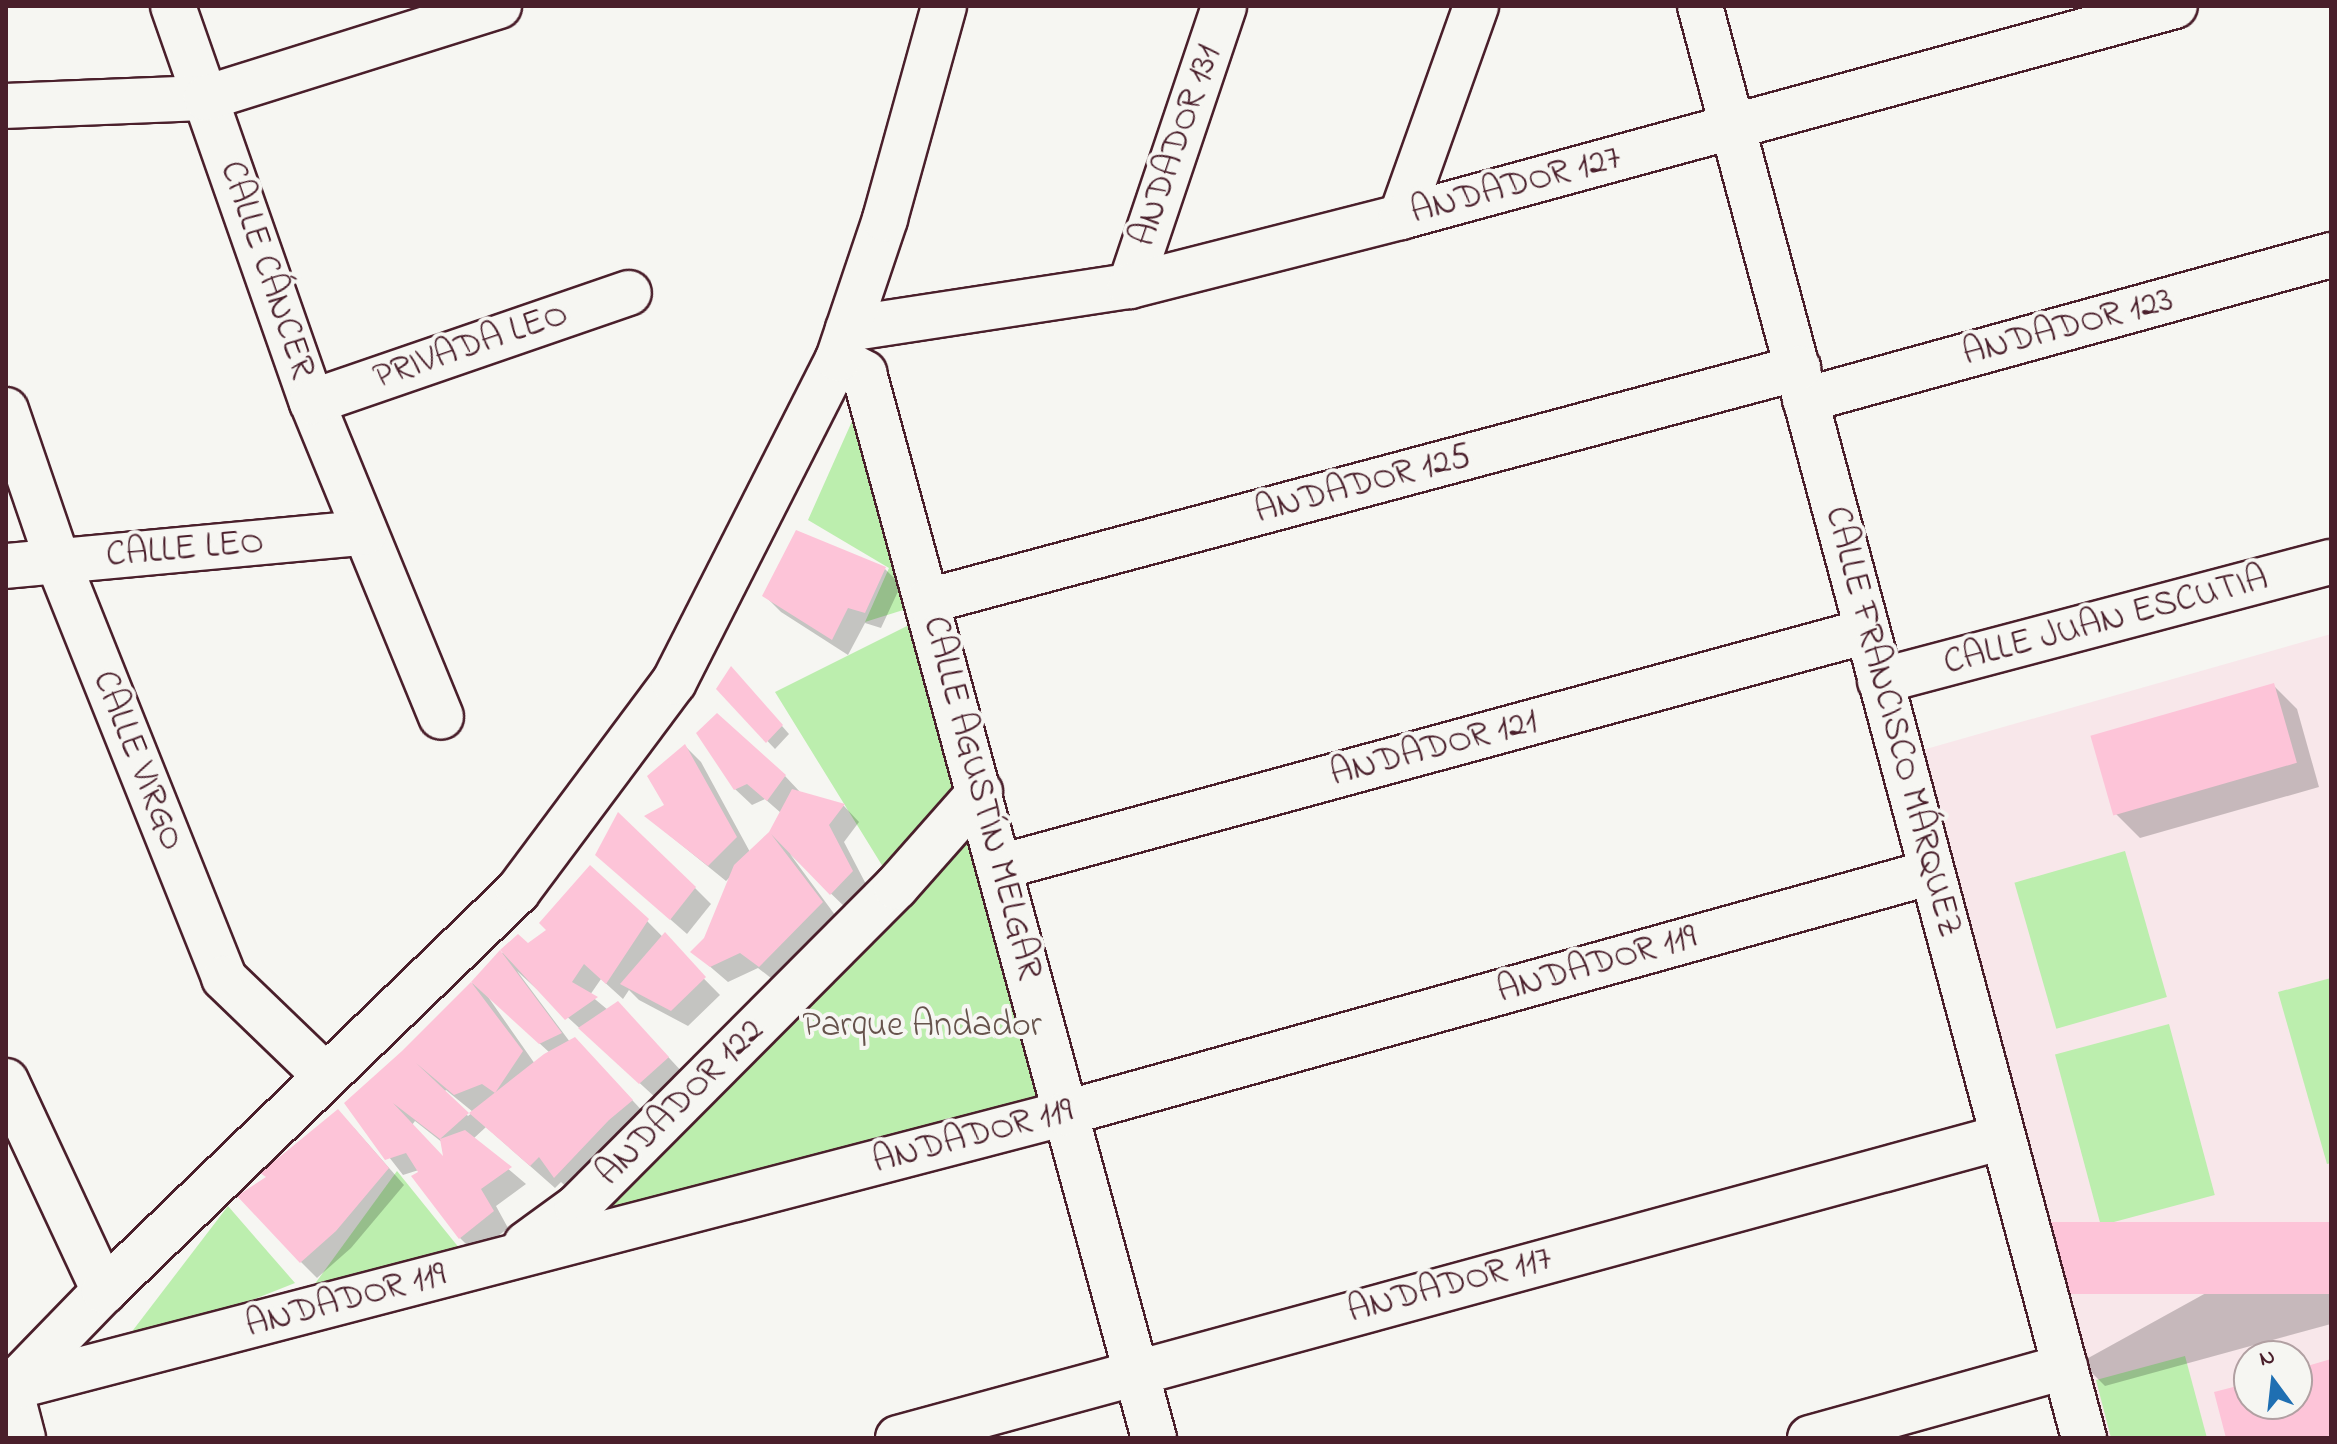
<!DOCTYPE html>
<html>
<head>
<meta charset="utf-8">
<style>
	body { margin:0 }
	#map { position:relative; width:2337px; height:1444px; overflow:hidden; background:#f6f6f2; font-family:"Indie Flower",sans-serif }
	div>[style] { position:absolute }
	.built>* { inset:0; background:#f8e7ea }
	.green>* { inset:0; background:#bceeae; transform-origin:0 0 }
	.shadow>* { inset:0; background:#0003 }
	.building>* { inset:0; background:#fdc4d8; transform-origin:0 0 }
	.roads { filter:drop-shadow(2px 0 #4a1f2b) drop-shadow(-2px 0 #4a1f2b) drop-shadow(0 2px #4a1f2b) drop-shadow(0 -2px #4a1f2b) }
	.street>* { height:44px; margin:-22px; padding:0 22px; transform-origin:22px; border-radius:22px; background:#f6f6f2 }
	.secondary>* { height:44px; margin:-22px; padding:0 22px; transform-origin:22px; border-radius:22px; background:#f6f6f2 }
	span { translate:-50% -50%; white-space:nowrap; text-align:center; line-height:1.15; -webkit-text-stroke:8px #f6f6f2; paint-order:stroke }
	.street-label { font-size:36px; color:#4a1f2b }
	.park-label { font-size:36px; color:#66534c }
	.frame { position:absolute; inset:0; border:8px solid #4a1f2b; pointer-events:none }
	.north { position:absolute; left:2233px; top:1340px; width:80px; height:80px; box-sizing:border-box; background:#f6f6f2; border:2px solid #b1a0a2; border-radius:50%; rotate:345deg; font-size:22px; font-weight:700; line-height:32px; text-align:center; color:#4a1f2b }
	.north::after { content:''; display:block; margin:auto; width:28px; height:36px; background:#1f6fb2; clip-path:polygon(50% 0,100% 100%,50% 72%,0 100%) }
</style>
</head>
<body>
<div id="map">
	<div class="built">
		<i style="clip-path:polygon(evenodd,2331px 634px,2331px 1438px,2086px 1438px,1905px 755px,2331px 634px,2249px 1356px,2297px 1356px,2297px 1404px,2249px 1404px,2249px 1356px)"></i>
	</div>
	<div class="green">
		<i style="clip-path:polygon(853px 419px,916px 606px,865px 622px,889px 568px,808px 520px)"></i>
		<i style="clip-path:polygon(931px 614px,1066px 1112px,596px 1235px,577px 1207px,896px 888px,775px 692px)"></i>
		<i style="left:2125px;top:851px;width:152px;height:115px;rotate:74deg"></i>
		<i style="clip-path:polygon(2331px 978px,2331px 1163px,2327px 1164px,2278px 992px)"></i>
		<i style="left:2169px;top:1024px;width:177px;height:118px;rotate:75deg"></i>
		<i style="clip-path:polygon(397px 1171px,464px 1254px,274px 1340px)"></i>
		<i style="clip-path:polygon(228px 1206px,295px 1283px,114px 1355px)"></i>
		<i style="clip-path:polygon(2185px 1356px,2207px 1438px,2111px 1438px,2096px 1380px)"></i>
	</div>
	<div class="shadow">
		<i style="clip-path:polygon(885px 569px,901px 585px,881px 628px,865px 623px,848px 655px,781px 612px,764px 595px)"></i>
		<i style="clip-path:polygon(738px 676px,789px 734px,775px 749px,718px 689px)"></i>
		<i style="clip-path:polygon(2273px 685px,2297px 709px,2319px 787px,2140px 838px,2116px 814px)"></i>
		<i style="clip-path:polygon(699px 734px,785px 776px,801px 793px,844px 806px,859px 822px,844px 842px,868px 888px,848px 910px,790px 854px,838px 919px,776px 982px,758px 968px,728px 982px,693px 952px,705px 939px,732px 875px,726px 881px,647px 817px,667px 806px,685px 746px,701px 762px,750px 852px,771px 833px,781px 813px,765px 799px,752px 805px,735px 789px)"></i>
		<i style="clip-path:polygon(614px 870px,695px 888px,711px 904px,687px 934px)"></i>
		<i style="clip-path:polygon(evenodd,647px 921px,720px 995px,688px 1026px,639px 1000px,629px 990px,623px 999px,601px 979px,590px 995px,608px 1010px,634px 1020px,684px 1074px,656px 1098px,517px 971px,570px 1042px,591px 1056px,648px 1117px,580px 1200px,561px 1182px,555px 1188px,486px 1127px,473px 1139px,526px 1184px,496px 1206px,508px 1228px,476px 1254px,460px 1238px,425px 1168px,403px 1175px,347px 1103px,404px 1053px,518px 937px,528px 945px,647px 921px,486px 994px,550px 1053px,535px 1064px,486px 994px,647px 921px,446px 1090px,473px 1112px,468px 1116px,444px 1092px,446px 1090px,647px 921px,415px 1121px,443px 1143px,445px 1161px,412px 1125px,415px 1121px)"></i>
		<i style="clip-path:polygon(354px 1128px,404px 1185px,351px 1248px,317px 1278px,301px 1262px,268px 1178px)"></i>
		<i style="clip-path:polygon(2331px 1224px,2331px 1324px,2105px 1386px,2081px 1362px)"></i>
	</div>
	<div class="building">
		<i style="clip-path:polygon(796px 530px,886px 567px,865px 613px,848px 608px,832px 640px,762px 596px)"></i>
		<i style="clip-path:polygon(731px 666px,783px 725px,766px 743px,716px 689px)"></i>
		<i style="left:2274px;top:683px;width:83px;height:191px;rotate:74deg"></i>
		<i style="clip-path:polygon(717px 713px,786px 775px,767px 801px,747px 784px,734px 790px,696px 733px)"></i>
		<i style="clip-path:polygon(685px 744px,737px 837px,708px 866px,644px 816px,664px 805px,647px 776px)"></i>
		<i style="clip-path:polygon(792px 789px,845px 804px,829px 825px,853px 871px,830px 895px,771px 834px,823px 902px,759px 967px,740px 953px,710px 967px,690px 952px,704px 938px,734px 865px,769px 832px)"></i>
		<i style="clip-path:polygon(618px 812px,696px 887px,670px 920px,595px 855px)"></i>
		<i style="clip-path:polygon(590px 865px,649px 919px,606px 984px,584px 964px,572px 982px,598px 997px,565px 1020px,500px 950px,518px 934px,528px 943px,546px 930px,539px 923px)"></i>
		<i style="clip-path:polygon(665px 932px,706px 977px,671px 1011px,620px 984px)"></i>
		<i style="clip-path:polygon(500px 950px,562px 1033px,539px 1044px,471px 982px)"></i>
		<i style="clip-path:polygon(471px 982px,523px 1051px,495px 1093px,482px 1084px,454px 1095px,416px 1063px,469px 1113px,440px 1139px,393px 1103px,443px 1156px,440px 1139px,465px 1130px,512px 1167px,481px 1189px,494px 1211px,459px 1239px,411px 1176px,418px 1172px,406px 1153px,385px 1160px,344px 1103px,402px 1051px)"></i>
		<i style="clip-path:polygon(618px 1001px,669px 1057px,639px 1084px,578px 1028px)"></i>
		<i style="clip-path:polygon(575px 1037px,633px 1100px,609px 1120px,554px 1178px,539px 1157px,530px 1166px,469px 1113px,544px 1054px)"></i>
		<i style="clip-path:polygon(338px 1109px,389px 1168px,336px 1231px,300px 1263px,237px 1196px,266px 1177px,260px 1173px)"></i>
		<i style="left:2331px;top:1222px;width:72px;height:281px;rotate:90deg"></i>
		<i style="clip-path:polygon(2331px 1359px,2331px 1435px,2319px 1438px,2226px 1438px,2214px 1392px,2249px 1383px,2249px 1404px,2297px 1404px,2297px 1369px)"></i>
	</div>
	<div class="roads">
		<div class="street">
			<i style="left:173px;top:6px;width:420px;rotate:70.7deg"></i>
			<i style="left:312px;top:402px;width:340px;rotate:67.7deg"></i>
			<i style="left:1700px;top:6px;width:1483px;rotate:74.99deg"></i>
			<i style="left:6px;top:106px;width:200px;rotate:-2.3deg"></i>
			<i style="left:206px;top:98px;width:307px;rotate:-17.4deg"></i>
			<i style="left:1401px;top:217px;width:224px;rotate:-70.4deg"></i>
			<i style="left:1130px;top:286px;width:295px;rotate:-71.4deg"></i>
			<i style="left:848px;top:329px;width:285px;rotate:-8.7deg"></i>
			<i style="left:1130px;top:286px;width:280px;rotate:-14.3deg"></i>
			<i style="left:1401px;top:217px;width:802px;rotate:-15.25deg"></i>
			<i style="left:838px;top:359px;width:30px;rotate:28deg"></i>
			<i style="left:864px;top:373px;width:1104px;rotate:74.77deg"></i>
			<i style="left:1805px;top:400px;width:546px;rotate:-15.41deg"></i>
			<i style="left:312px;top:402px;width:335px;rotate:-19deg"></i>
			<i style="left:6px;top:410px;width:161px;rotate:71.1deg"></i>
			<i style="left:58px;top:562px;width:448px;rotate:68.2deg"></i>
			<i style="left:224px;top:978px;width:141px;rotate:43.9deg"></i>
			<i style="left:6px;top:566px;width:360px;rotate:-5.3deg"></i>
			<i style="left:928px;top:601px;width:901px;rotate:-14.99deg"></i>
			<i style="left:1880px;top:681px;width:466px;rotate:-14.8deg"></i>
			<i style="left:1000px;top:867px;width:899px;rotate:-15.23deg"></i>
			<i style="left:6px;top:1081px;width:232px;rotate:65deg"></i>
			<i style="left:526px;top:1244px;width:63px;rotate:-36deg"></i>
			<i style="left:577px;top:1207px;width:452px;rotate:-45.1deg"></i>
			<i style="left:896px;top:887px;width:127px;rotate:-48.5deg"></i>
			<i style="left:23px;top:1438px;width:52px;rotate:-104.6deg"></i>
			<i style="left:10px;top:1388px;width:1091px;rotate:-14.6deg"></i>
			<i style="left:1066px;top:1113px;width:899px;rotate:-15.55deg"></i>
			<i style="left:898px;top:1438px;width:1145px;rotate:-15.24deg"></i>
			<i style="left:1810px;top:1438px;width:265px;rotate:-15.6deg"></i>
		</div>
		<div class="secondary">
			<i style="left:6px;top:1392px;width:141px;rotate:-45.9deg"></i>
			<i style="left:104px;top:1291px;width:576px;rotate:-44.01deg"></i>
			<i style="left:518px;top:891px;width:261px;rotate:-53.3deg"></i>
			<i style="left:674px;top:682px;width:362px;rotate:-63.1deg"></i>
			<i style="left:838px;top:359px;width:148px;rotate:-71.4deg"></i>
			<i style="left:885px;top:219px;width:221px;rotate:-74.5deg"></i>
		</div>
	</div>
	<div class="street-label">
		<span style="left:1177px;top:146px;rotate:-71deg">ANDADOR 131</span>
		<span style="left:1516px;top:186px;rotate:-15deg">ANDADOR 127</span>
		<span style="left:266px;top:270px;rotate:71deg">CALLE CÁNCER</span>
		<span style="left:2068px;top:328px;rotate:-15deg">ANDADOR 123</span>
		<span style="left:471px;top:347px;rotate:-19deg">PRIVADA LEO</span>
		<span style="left:1363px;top:485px;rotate:-15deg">ANDADOR 125</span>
		<span style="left:185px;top:550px;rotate:-5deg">CALLE LEO</span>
		<span style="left:2106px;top:622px;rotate:-15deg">CALLE JUAN ESCUTIA</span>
		<span style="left:1892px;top:722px;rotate:75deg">CALLE FRANCISCO MÁRQUEZ</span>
		<span style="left:1434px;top:749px;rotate:-15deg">ANDADOR 121</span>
		<span style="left:137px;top:761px;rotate:68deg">CALLE VIRGO</span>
		<span style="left:981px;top:798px;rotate:75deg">CALLE AGUSTÍN MELGAR</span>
		<span style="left:1597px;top:965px;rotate:-16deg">ANDADOR 119</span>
		<span style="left:681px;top:1103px;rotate:-45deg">ANDADOR 122</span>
		<span style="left:973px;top:1137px;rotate:-15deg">ANDADOR 119</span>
		<span style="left:1450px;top:1286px;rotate:-15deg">ANDADOR 117</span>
		<span style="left:346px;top:1301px;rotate:-15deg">ANDADOR 119</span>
	</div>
	<div class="park-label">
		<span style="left:922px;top:1027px">Parque Andador</span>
	</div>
	<div class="frame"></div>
	<div class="north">N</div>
</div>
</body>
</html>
